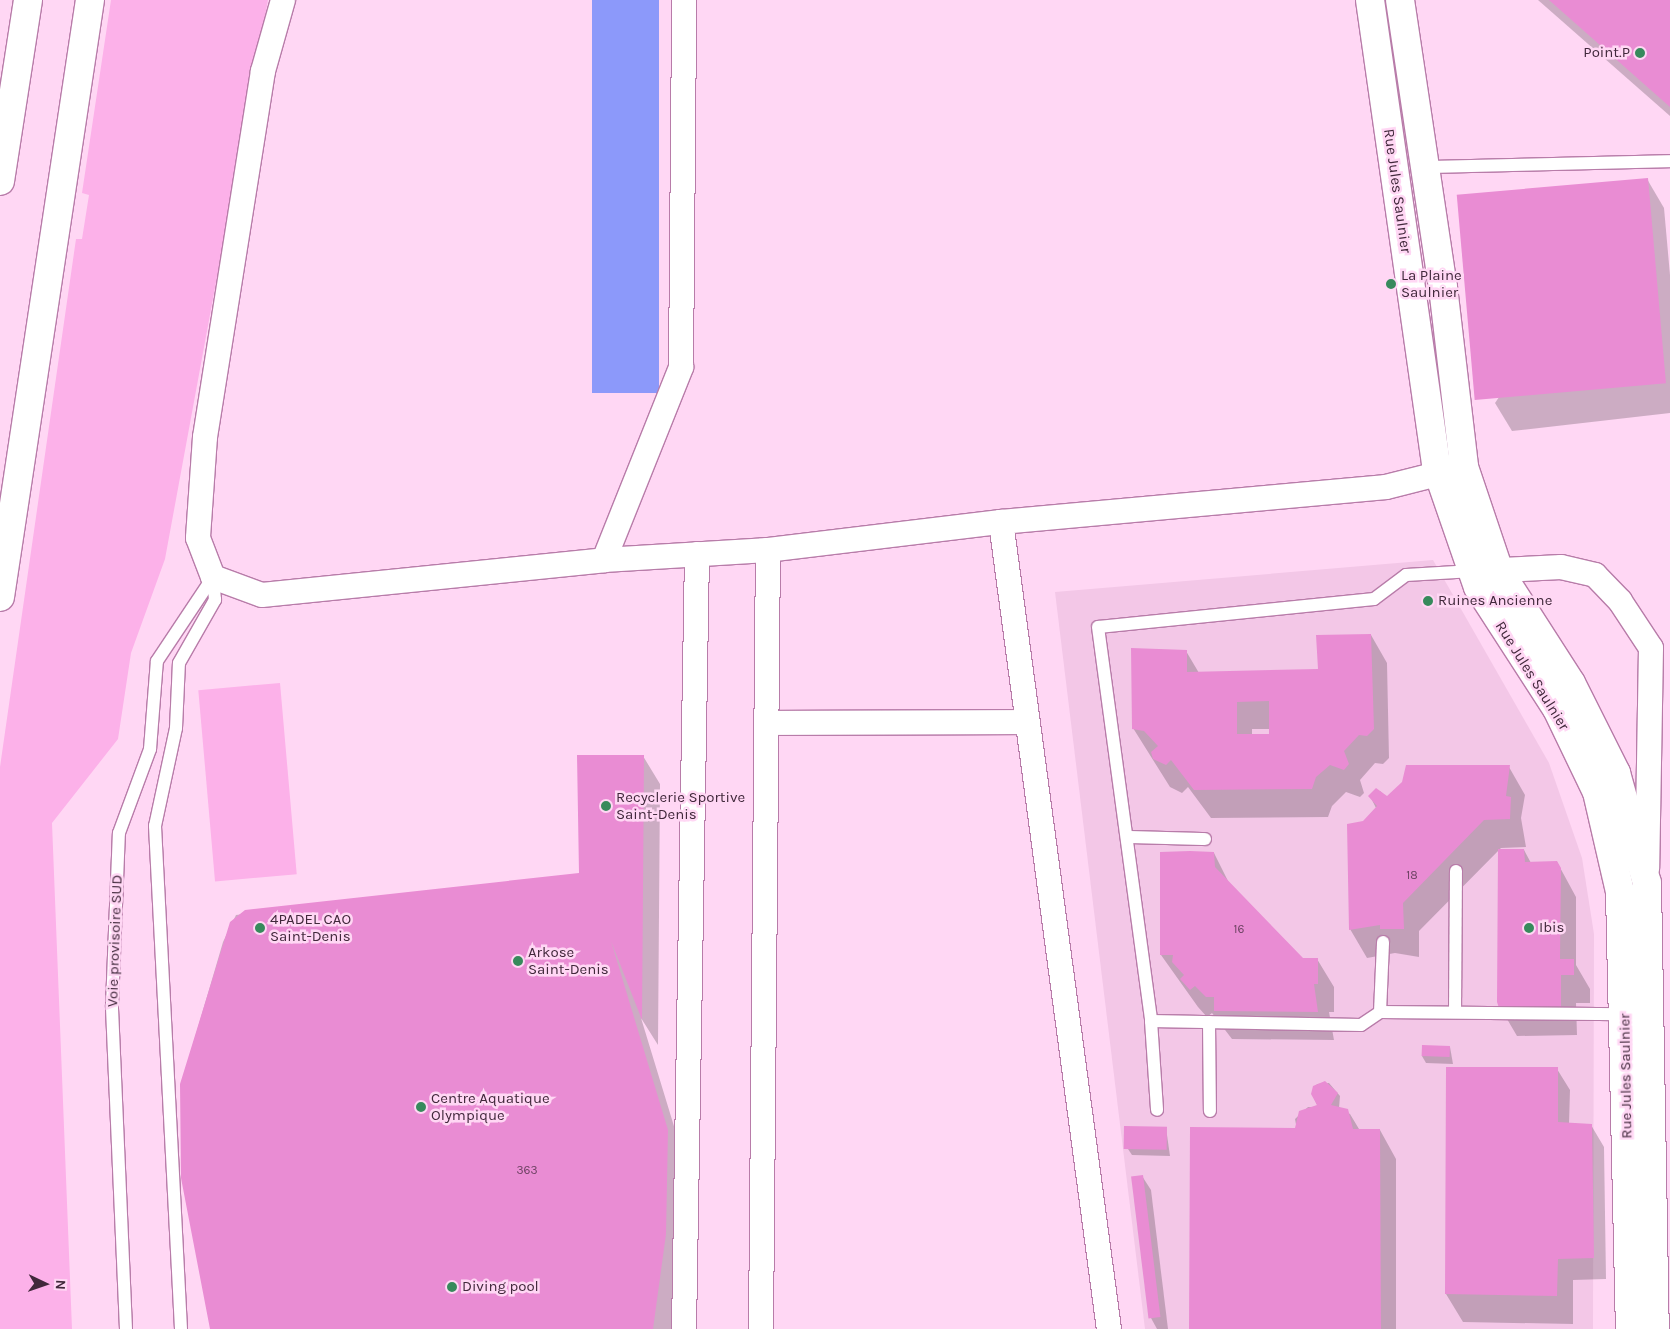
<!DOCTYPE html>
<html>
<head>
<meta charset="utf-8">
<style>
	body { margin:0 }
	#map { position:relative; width:1670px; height:1329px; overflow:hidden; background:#ffd7f4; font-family:Karla,sans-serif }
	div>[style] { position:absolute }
	.built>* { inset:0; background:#f3c7e7 }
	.green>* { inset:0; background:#fcb1e9; transform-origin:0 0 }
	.water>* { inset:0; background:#8c99fa; transform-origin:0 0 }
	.shadow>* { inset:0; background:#0003 }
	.building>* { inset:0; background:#e98cd3; transform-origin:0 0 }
	.roads { filter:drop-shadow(1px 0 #b87ca9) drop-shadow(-1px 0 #b87ca9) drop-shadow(0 1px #b87ca9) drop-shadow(0 -1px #b87ca9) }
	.lane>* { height:12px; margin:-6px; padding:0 6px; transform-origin:6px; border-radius:6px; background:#fff }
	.street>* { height:24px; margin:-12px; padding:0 12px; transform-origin:12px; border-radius:12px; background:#fff }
	.primary>* { height:28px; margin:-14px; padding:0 14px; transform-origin:14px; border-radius:14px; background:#fff }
	.highway>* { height:28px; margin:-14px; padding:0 14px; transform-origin:14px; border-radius:14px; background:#fff }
	.dots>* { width:14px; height:14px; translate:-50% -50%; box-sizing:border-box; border:2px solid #ffd7f4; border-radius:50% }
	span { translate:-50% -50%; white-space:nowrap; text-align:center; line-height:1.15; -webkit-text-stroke:5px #ffd7f4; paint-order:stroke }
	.number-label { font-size:12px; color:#6b4161 }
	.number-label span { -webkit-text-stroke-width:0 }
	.poi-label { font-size:15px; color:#41283b }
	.right { translate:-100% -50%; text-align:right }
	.left { translate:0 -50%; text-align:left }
	.street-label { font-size:15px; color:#41283b }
	.north { position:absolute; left:20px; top:1259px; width:50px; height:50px; -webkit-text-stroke:4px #ffd7f4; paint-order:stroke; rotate:93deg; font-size:14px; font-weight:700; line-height:20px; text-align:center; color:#41283b }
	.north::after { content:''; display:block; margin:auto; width:18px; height:22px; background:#41283b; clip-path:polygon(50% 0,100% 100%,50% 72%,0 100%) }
</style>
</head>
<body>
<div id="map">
	<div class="built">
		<i style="clip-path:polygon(1433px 560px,1549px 763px,1582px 858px,1594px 934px,1593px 1329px,1145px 1329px,1055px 592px)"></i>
	</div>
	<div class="green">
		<i style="clip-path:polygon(111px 0,268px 0,165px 559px,131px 653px,118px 739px,52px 823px,72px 1329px,0 1329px,0 767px,76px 239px,82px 239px,89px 195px,82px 193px)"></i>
		<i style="left:280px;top:683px;width:192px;height:82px;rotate:85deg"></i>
	</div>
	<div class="water">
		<i style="left:592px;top:0;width:67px;height:393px"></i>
	</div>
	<div class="shadow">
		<i style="clip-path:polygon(1538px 0,1670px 0,1670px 116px)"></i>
		<i style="clip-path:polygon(1647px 179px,1664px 208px,1670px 275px,1670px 413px,1512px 431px,1495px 403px)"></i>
		<i style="clip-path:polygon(evenodd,1371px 635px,1387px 663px,1389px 758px,1383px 764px,1375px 763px,1360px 780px,1364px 793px,1360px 797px,1346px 792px,1332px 806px,1328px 817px,1211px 818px,1188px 787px,1182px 793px,1170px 787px,1133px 728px,1186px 651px,1199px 673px,1319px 670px,1371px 635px,1252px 729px,1270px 729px,1270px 736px,1252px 735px,1252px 729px)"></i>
		<i style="clip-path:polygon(643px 756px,660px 784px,658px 1045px,641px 1018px,684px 1159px,682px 1263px,671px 1329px,212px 1329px,181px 1085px,223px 942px,236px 915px,581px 874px)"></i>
		<i style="clip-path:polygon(1509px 767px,1525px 795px,1521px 818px,1526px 847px,1501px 848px,1419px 931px,1419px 957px,1395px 953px,1367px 958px,1350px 929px,1363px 822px,1376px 808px,1370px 796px,1380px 791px,1387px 798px)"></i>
		<i style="clip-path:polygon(1524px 850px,1531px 863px,1557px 862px,1576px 897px,1576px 965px,1590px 989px,1590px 1003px,1576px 1003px,1577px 1035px,1517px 1036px,1500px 1007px)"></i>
		<i style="clip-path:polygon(1162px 853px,1214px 853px,1230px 885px,1302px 959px,1317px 959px,1334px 987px,1334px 1012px,1329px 1012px,1334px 1040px,1232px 1039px,1212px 1013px,1207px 1017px,1198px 1007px,1161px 955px)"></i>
		<i style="clip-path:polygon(1450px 1047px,1453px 1064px,1426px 1063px,1422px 1056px)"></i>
		<i style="clip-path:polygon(1557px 1069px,1570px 1090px,1569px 1124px,1591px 1125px,1604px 1147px,1606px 1279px,1573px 1280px,1573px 1324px,1463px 1322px,1446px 1294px)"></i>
		<i style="clip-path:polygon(1329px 1083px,1340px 1096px,1339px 1108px,1350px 1114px,1359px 1129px,1380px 1130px,1396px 1159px,1396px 1329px,1191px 1329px,1297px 1130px,1295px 1119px,1308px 1107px,1318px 1107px,1312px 1094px,1317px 1084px)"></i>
		<i style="clip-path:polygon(1166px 1128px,1170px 1156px,1132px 1155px,1128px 1149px)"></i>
		<i style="clip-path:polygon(1142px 1176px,1151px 1190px,1168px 1329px,1157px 1329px,1151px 1318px,1132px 1177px)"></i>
	</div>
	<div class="building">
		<i style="clip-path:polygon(1549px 0,1670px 0,1670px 107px)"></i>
		<i style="left:1648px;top:178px;width:206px;height:192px;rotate:85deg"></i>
		<i style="clip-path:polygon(evenodd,1371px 634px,1374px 729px,1367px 736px,1359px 735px,1344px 751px,1349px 764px,1344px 770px,1330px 765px,1316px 777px,1312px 789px,1194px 790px,1171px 760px,1166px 765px,1153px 759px,1151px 752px,1158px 746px,1144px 731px,1132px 729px,1131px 648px,1187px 650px,1187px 672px,1318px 669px,1316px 635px,1371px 634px,1269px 701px,1269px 734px,1237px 734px,1237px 702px,1269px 701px)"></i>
		<i style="clip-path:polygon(577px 755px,644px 755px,642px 1020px,611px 941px,668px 1130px,666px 1234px,653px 1329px,210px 1329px,181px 1178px,180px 1084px,230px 922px,245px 910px,579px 873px)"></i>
		<i style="clip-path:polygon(1406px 765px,1510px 765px,1506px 796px,1511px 797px,1510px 819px,1484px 820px,1403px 903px,1404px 929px,1380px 929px,1380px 925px,1349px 930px,1347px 824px,1363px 821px,1377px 806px,1368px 796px,1376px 788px,1387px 796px,1402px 782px)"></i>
		<i style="clip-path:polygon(1498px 849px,1524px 849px,1525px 862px,1557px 861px,1561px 868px,1560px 959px,1574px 959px,1574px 975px,1561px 975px,1561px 1007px,1499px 1008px,1497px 1002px)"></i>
		<i style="clip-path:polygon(1190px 851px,1214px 852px,1215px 867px,1303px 958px,1318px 958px,1318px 984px,1314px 984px,1318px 1012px,1214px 1011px,1214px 997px,1206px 997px,1195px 986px,1190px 990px,1180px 979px,1184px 975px,1172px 962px,1173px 955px,1160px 955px,1160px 852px)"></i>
		<i style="left:1422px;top:1045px;width:28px;height:11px;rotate:2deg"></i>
		<i style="clip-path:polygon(1446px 1067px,1558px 1067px,1558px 1122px,1592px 1124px,1594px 1258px,1558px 1259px,1557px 1296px,1445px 1294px)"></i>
		<i style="clip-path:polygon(1325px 1081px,1338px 1093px,1331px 1105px,1348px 1109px,1353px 1129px,1380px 1129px,1381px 1329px,1189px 1329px,1190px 1127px,1295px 1128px,1299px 1111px,1317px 1105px,1311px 1094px,1313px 1086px)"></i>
		<i style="left:1124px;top:1126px;width:43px;height:23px;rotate:1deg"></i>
		<i style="left:1143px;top:1175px;width:143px;height:12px;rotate:83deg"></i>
	</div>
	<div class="roads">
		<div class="lane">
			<i style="left:1426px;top:167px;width:244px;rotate:-1.4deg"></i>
			<i style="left:1473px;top:571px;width:67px;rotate:176.6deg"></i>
			<i style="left:1406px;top:575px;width:40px;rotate:143deg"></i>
			<i style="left:1374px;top:599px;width:277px;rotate:174.2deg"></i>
			<i style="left:1098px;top:627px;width:398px;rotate:82.3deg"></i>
			<i style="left:1151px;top:1021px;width:210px;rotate:1.1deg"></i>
			<i style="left:1361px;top:1025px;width:23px;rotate:-34deg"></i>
			<i style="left:1380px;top:1012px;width:245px;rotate:0.5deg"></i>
			<i style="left:1127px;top:837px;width:78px;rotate:1.5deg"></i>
			<i style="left:1380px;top:1012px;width:70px;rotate:-87.5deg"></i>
			<i style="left:1455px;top:1012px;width:141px;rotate:-89.6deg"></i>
			<i style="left:1151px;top:1021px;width:89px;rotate:86.1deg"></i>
			<i style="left:1209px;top:1022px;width:89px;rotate:89.4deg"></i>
			<i style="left:126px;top:1329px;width:324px;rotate:-92.5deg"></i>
			<i style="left:112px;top:1005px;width:172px;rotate:-87.7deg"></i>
			<i style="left:119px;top:833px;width:90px;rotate:-69.7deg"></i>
			<i style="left:150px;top:749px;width:88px;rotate:-85.5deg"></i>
			<i style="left:157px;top:661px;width:101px;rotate:-56.3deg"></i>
			<i style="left:181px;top:1329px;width:504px;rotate:-92.96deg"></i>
			<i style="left:155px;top:826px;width:100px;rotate:-77.9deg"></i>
			<i style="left:176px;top:728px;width:65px;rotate:-87.4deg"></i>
			<i style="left:179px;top:663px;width:73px;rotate:-60.3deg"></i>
			<i style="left:215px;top:600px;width:23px;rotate:-95deg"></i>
		</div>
		<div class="street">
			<i style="left:283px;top:0;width:74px;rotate:105.7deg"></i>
			<i style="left:263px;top:71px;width:371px;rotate:99deg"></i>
			<i style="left:205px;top:437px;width:101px;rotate:94deg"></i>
			<i style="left:198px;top:538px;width:42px;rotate:69deg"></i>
			<i style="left:213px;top:577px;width:52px;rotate:20.2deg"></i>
			<i style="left:262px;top:595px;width:344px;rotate:-5.8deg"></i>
			<i style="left:604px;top:560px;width:164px;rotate:-3.5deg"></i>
			<i style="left:768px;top:550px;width:235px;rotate:-6.9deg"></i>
			<i style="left:1001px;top:522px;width:387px;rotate:-5.2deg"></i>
			<i style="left:1386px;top:487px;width:73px;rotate:-14.2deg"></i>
			<i style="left:1001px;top:522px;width:814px;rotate:82.38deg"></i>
			<i style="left:604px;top:560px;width:208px;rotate:-68.2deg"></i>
			<i style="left:681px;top:367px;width:367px;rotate:-89.5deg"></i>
			<i style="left:1483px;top:571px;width:78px;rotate:-2.9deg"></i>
			<i style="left:1561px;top:567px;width:35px;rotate:13deg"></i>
			<i style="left:1595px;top:575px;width:36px;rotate:46deg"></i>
			<i style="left:1620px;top:601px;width:56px;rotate:56.6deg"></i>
			<i style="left:1651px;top:648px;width:220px;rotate:91deg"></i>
			<i style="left:769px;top:723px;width:256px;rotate:-0.2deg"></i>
			<i style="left:684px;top:1329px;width:775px;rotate:-89.04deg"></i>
			<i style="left:761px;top:1329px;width:779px;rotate:-89.49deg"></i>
		</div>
		<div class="primary">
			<i style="left:1370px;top:0;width:471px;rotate:81.9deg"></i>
			<i style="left:1436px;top:466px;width:128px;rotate:70.9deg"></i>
			<i style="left:1478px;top:587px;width:145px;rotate:57.1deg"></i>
			<i style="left:1557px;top:709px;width:92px;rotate:64.3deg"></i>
			<i style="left:1597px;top:792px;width:103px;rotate:77deg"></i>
			<i style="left:1620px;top:892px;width:437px;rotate:88.7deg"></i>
			<i style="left:1400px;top:0;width:290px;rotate:81.5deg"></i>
			<i style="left:1443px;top:287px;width:181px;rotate:83.3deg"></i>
			<i style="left:1464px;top:467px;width:110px;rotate:71.4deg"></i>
			<i style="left:1499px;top:571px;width:133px;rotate:57.3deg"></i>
			<i style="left:1571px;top:683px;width:101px;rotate:63.4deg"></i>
			<i style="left:1616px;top:773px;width:114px;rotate:74.3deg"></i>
			<i style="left:1647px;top:883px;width:446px;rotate:89deg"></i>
		</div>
		<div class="highway">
			<i style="left:0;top:181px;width:183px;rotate:-81.2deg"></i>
			<i style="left:0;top:597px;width:604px;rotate:-81.43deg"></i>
		</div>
	</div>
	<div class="dots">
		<i style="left:1640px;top:53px;background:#378a5c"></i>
		<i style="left:1391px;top:284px;background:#378a5c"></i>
		<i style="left:1428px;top:601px;background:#378a5c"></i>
		<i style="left:606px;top:806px;background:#378a5c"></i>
		<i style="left:260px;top:928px;background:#378a5c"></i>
		<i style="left:1529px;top:928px;background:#378a5c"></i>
		<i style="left:518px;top:961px;background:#378a5c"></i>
		<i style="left:421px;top:1107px;background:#378a5c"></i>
		<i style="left:452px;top:1287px;background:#378a5c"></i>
	</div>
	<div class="number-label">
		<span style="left:1412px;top:876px">18</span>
		<span style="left:1239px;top:930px">16</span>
		<span style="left:527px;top:1171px">363</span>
	</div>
	<div class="poi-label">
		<span class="right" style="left:1630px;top:53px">Point.P</span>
		<span class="left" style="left:1401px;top:284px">La Plaine<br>Saulnier</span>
		<span class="left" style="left:1438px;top:601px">Ruines Ancienne</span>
		<span class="left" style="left:616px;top:806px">Recyclerie Sportive<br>Saint-Denis</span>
		<span class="left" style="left:270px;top:928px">4PADEL CAO<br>Saint-Denis</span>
		<span class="left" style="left:1539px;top:928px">Ibis</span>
		<span class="left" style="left:528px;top:961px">Arkose<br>Saint-Denis</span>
		<span class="left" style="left:431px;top:1107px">Centre Aquatique<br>Olympique</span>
		<span class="left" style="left:462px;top:1287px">Diving pool</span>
	</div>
	<div class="street-label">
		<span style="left:1397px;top:191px;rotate:82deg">Rue Jules Saulnier</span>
		<span style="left:1532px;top:676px;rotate:58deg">Rue Jules Saulnier</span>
		<span style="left:115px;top:941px;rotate:-88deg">Voie provisoire SUD</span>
		<span style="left:1626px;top:1076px;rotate:-91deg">Rue Jules Saulnier</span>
	</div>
	<div class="north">N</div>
</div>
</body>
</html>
